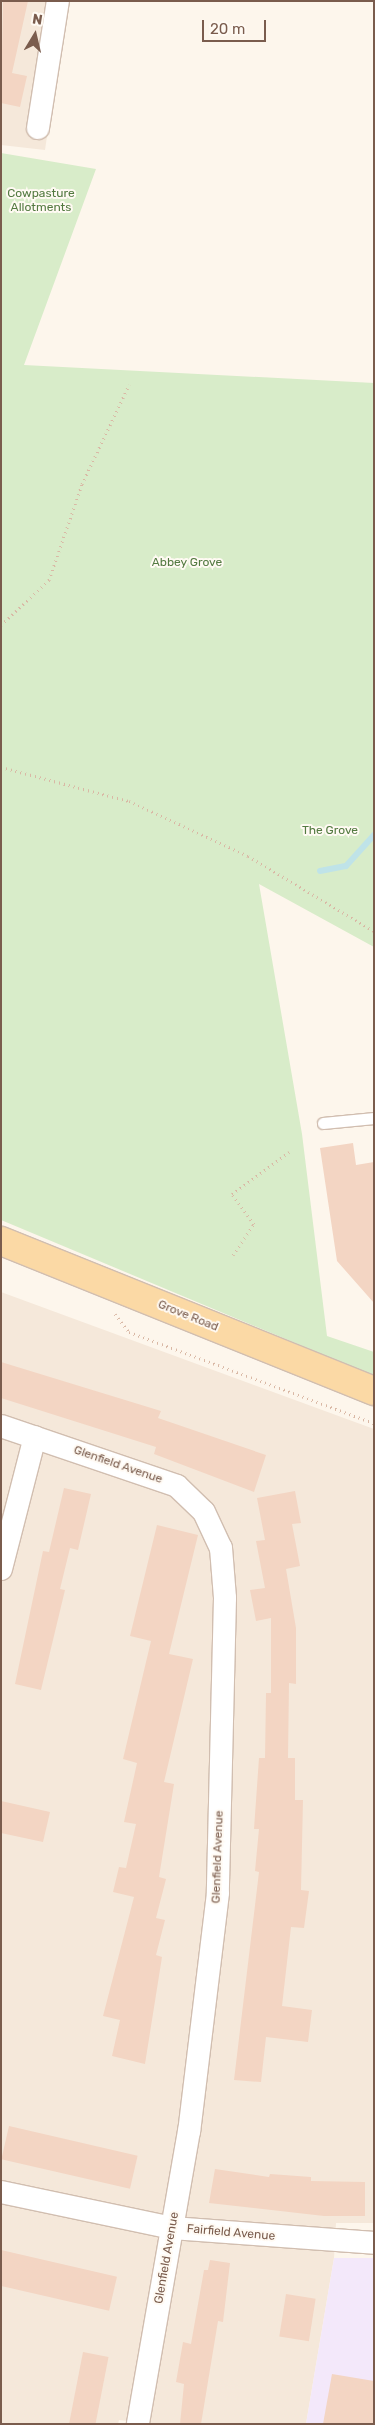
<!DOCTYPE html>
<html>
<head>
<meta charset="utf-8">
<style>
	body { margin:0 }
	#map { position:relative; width:375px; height:2425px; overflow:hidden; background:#fdf6ec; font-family:Rubik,sans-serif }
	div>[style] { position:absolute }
	.residential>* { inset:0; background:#f5e8da }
	.education>* { inset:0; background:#f3e8fa }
	.green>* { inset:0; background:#d8ecc9 }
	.stream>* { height:6px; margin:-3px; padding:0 3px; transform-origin:3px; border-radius:3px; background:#bfe3e8 }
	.building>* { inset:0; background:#f3d5c3; transform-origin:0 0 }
	.path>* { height:3px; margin-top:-1.5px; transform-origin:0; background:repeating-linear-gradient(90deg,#d9b8a5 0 1px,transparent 0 5px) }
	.roads { filter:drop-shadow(1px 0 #d1beb0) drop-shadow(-1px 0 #d1beb0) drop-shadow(0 1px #d1beb0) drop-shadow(0 -1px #d1beb0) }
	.lane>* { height:11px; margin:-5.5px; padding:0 5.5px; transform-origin:5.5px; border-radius:5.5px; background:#fff }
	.street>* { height:22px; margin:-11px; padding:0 11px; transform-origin:11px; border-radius:11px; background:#fff }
	.primary>* { height:28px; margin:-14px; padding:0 14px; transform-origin:14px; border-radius:14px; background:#fbd9a5 }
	span { translate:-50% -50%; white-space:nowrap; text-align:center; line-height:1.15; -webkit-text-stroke:4px #fffaf3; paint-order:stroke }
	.park-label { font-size:12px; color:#537a41 }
	.street-label { font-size:12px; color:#7a5c4d }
	.frame { position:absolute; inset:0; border:2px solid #7a5c4d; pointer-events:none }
	.north { position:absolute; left:10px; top:10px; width:50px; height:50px; -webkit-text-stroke:4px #fffaf3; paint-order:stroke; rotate:9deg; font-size:14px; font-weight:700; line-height:20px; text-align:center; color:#7a5c4d }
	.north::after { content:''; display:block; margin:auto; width:18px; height:22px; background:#7a5c4d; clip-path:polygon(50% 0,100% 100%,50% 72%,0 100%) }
	.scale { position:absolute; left:202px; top:20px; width:64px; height:22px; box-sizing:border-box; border:2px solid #7a5c4d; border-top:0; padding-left:6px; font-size:15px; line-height:18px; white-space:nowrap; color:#7a5c4d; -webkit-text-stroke:4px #fffaf3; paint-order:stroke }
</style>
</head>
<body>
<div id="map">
	<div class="residential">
		<i style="clip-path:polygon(1px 1px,67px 1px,45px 150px,1px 145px)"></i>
		<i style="clip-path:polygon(1px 1292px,374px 1429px,374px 2223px,336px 2223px,334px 2258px,306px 2424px,157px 2424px,119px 2420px,118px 2424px,1px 2424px)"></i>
	</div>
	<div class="education">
		<i style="clip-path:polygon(334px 2258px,374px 2258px,374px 2424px,306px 2424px)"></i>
	</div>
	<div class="green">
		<i style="clip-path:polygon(1px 153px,96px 169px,24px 365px,374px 383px,374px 947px,259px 884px,302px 1134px,327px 1336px,374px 1352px,374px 1376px,1px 1220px)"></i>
	</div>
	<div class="stream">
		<i style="left:320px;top:871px;width:26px;rotate:-11deg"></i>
		<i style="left:346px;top:866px;width:42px;rotate:-47.9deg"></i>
	</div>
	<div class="building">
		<i style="clip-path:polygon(3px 1px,28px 1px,12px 73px,27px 76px,20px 107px,1px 103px)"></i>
		<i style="clip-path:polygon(353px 1143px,356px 1165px,374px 1162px,374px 1303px,337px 1261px,320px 1148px)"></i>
		<i style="clip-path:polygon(1px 1362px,161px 1411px,158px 1418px,266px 1455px,254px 1492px,154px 1454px,156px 1447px,1px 1398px)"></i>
		<i style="clip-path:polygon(64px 1488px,91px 1494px,78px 1550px,70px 1548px,60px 1589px,65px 1590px,41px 1690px,15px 1684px,43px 1551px,49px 1552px)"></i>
		<i style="clip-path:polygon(295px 1491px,301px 1523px,292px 1524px,300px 1566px,286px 1569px,296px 1628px,296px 1684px,289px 1683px,288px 1758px,295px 1758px,295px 1800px,303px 1800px,301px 1890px,309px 1891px,304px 1928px,291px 1927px,282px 2006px,312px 2010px,308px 2042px,266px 2037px,261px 2082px,234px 2080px,259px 1872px,255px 1871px,259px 1829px,254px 1829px,259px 1758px,265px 1758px,266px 1693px,271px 1693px,271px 1618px,256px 1621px,250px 1590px,265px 1588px,256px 1541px,265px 1540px,257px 1498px)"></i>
		<i style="clip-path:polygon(157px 1525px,198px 1535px,169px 1654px,193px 1659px,164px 1782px,174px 1784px,159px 1877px,166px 1879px,156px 1918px,165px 1920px,156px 1955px,162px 1957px,145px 2064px,112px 2056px,120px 2020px,103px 2016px,134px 1897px,113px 1892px,119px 1867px,126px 1868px,136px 1824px,124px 1822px,137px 1763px,123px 1759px,151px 1641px,130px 1636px)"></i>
		<i style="clip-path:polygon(1px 1801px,50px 1812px,43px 1842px,1px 1833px)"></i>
		<i style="left:9px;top:2126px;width:132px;height:34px;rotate:13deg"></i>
		<i style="clip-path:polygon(215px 2169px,269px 2177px,270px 2174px,311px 2177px,311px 2181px,365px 2182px,365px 2216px,324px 2216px,209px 2203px)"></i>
		<i style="left:1px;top:2250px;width:119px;height:35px;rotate:13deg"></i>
		<i style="clip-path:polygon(210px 2260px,230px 2263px,223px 2322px,218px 2321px,201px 2424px,180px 2424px,184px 2384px,176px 2382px,183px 2342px,191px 2344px,204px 2270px,208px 2270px)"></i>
		<i style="left:286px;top:2294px;width:30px;height:43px;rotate:9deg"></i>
		<i style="left:83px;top:2352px;width:26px;height:73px;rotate:11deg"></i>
		<i style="clip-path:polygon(332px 2374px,374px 2381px,374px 2424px,323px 2424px)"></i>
	</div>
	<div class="path">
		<i style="left:1px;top:625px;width:66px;rotate:-43.2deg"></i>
		<i style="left:49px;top:580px;width:102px;rotate:-71deg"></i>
		<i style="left:82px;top:484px;width:110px;rotate:-64.6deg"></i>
		<i style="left:1px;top:767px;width:132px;rotate:14.9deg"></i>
		<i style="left:129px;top:801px;width:131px;rotate:24.8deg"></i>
		<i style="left:248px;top:856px;width:147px;rotate:30.8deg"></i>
		<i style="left:233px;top:1255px;width:37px;rotate:-56deg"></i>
		<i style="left:254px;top:1224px;width:37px;rotate:-126deg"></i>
		<i style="left:232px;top:1194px;width:71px;rotate:-36.4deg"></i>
		<i style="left:115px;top:1314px;width:23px;rotate:52deg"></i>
		<i style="left:129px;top:1332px;width:261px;rotate:20.4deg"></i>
	</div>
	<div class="roads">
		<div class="lane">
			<i style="left:323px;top:1123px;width:51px;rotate:-5.6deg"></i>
		</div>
		<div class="street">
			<i style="left:38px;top:128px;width:129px;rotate:-81.1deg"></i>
			<i style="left:1px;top:1426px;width:186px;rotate:18.8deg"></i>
			<i style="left:177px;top:1486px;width:37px;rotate:44deg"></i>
			<i style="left:204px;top:1512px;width:40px;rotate:65deg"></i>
			<i style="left:221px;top:1548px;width:50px;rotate:85.4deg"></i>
			<i style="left:225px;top:1598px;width:295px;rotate:91.4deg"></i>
			<i style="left:218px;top:1893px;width:240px;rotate:96.9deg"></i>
			<i style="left:189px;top:2131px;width:297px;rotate:99.9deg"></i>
			<i style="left:1px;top:1569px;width:136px;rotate:-75.6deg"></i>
			<i style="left:1px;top:2192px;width:175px;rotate:11.9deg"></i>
			<i style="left:172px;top:2228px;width:203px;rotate:4.2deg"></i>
		</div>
		<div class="primary">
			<i style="left:1px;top:1241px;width:402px;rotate:21.9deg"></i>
		</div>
	</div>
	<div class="park-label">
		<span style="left:41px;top:201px">Cowpasture<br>Allotments</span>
		<span style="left:187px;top:563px">Abbey Grove</span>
		<span style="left:330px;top:831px">The Grove</span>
	</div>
	<div class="street-label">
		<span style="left:188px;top:1316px;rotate:22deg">Grove Road</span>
		<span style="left:118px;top:1465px;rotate:19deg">Glenfield Avenue</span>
		<span style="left:218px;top:1857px;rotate:-88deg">Glenfield Avenue</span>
		<span style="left:231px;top:2233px;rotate:5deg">Fairfield Avenue</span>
		<span style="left:167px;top:2258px;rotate:-80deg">Glenfield Avenue</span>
	</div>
	<div class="frame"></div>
	<div class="north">N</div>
	<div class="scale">20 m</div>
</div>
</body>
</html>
